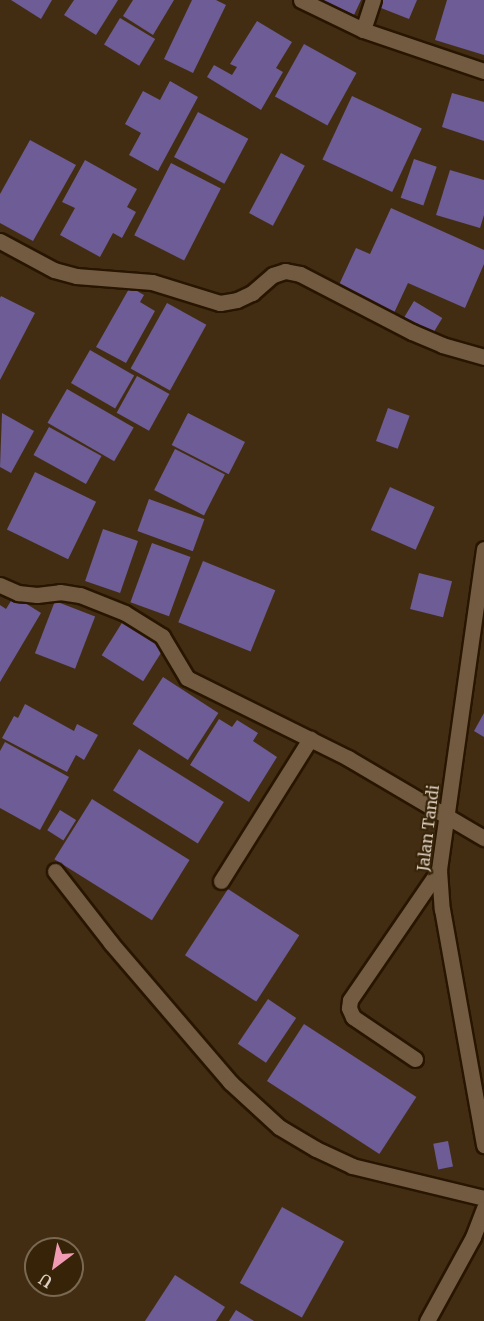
<!DOCTYPE html>
<html>
<head>
<meta charset="utf-8">
<style>
	body { margin:0 }
	#map { position:relative; width:484px; height:1321px; overflow:hidden; background:#422d13; font-family:Merriweather,serif }
	div>[style] { position:absolute }
	.building>* { inset:0; background:#6d5c95; transform-origin:0 0 }
	.roads { filter:drop-shadow(2px 0 #281500) drop-shadow(-2px 0 #281500) drop-shadow(0 2px #281500) drop-shadow(0 -2px #281500) }
	.service>* { height:15px; margin:-7.5px; padding:0 7.5px; transform-origin:7.5px; border-radius:7.5px; background:#725b40 }
	.minor>* { height:15px; margin:-7.5px; padding:0 7.5px; transform-origin:7.5px; border-radius:7.5px; background:#725b40 }
	span { translate:-50% -50%; white-space:nowrap; text-align:center; line-height:1.15; -webkit-text-stroke:4.5px #372308; paint-order:stroke }
	.street-label { font-size:16px; color:#dccfc0 }
	.north { position:absolute; left:24px; top:1237px; width:60px; height:60px; box-sizing:border-box; background:#372308; border:2px solid #796852; border-radius:50%; rotate:212deg; font-size:16px; font-weight:700; line-height:24px; text-align:center; color:#dccfc0 }
	.north::after { content:''; display:block; margin:auto; width:21px; height:27px; background:#f19ab3; clip-path:polygon(50% 0,100% 100%,50% 72%,0 100%) }
</style>
</head>
<body>
<div id="map">
	<div class="building">
		<i style="clip-path:polygon(11px 0,52px 0,41px 19px)"></i>
		<i style="clip-path:polygon(74px 0,118px 0,96px 35px,64px 15px)"></i>
		<i style="clip-path:polygon(133px 0,174px 0,153px 35px,123px 16px)"></i>
		<i style="clip-path:polygon(192px 0,216px 0,226px 5px,193px 73px,164px 59px)"></i>
		<i style="clip-path:polygon(322px 0,361px 0,354px 15px)"></i>
		<i style="clip-path:polygon(378px 0,417px 0,409px 19px,376px 6px)"></i>
		<i style="clip-path:polygon(447px 0,484px 0,484px 55px,435px 40px)"></i>
		<i style="left:120px;top:18px;width:41px;height:31px;rotate:31deg"></i>
		<i style="clip-path:polygon(257px 21px,292px 42px,276px 68px,283px 72px,261px 110px,207px 77px,214px 65px,232px 75px,237px 67px,230px 64px)"></i>
		<i style="left:304px;top:44px;width:60px;height:60px;rotate:29deg"></i>
		<i style="clip-path:polygon(170px 81px,198px 97px,158px 171px,129px 155px,141px 133px,125px 124px,143px 91px,160px 100px)"></i>
		<i style="clip-path:polygon(452px 93px,484px 102px,484px 141px,442px 127px)"></i>
		<i style="left:352px;top:96px;width:77px;height:70px;rotate:25deg"></i>
		<i style="left:198px;top:112px;width:57px;height:51px;rotate:28deg"></i>
		<i style="clip-path:polygon(30px 140px,76px 165px,33px 241px,0 223px,0 194px)"></i>
		<i style="left:281px;top:153px;width:27px;height:68px;rotate:28deg"></i>
		<i style="left:414px;top:159px;width:24px;height:41px;rotate:19deg"></i>
		<i style="clip-path:polygon(85px 160px,137px 189px,127px 207px,136px 212px,122px 238px,113px 233px,100px 257px,60px 235px,75px 208px,62px 202px)"></i>
		<i style="left:171px;top:163px;width:56px;height:81px;rotate:27deg"></i>
		<i style="clip-path:polygon(450px 170px,484px 180px,484px 215px,480px 228px,436px 215px)"></i>
		<i style="clip-path:polygon(391px 208px,484px 250px,484px 264px,465px 308px,408px 283px,394px 313px,338px 287px,356px 248px,370px 254px)"></i>
		<i style="clip-path:polygon(130px 287px,144px 295px,140px 302px,155px 311px,126px 363px,96px 347px)"></i>
		<i style="clip-path:polygon(1px 296px,35px 313px,0 380px,0 298px)"></i>
		<i style="left:414px;top:301px;width:33px;height:19px;rotate:31deg"></i>
		<i style="left:167px;top:303px;width:45px;height:75px;rotate:29deg"></i>
		<i style="left:90px;top:350px;width:51px;height:38px;rotate:30deg"></i>
		<i style="left:137px;top:376px;width:37px;height:42px;rotate:29deg"></i>
		<i style="left:67px;top:389px;width:77px;height:39px;rotate:30deg"></i>
		<i style="left:388px;top:408px;width:23px;height:35px;rotate:20deg"></i>
		<i style="clip-path:polygon(2px 413px,34px 431px,11px 473px,0 467px)"></i>
		<i style="left:188px;top:413px;width:64px;height:36px;rotate:27deg"></i>
		<i style="left:49px;top:427px;width:60px;height:32px;rotate:29deg"></i>
		<i style="left:175px;top:449px;width:56px;height:46px;rotate:27deg"></i>
		<i style="left:35px;top:472px;width:68px;height:64px;rotate:26deg"></i>
		<i style="left:390px;top:487px;width:49px;height:47px;rotate:24deg"></i>
		<i style="left:149px;top:499px;width:59px;height:34px;rotate:20deg"></i>
		<i style="left:103px;top:529px;width:37px;height:55px;rotate:19deg"></i>
		<i style="left:152px;top:543px;width:41px;height:63px;rotate:20deg"></i>
		<i style="left:203px;top:561px;width:78px;height:66px;rotate:22deg"></i>
		<i style="left:419px;top:573px;width:34px;height:37px;rotate:14deg"></i>
		<i style="clip-path:polygon(14px 596px,41px 613px,0 682px,0 605px,6px 609px)"></i>
		<i style="left:55px;top:601px;width:43px;height:56px;rotate:21deg"></i>
		<i style="left:125px;top:618px;width:49px;height:44px;rotate:32deg"></i>
		<i style="left:163px;top:677px;width:66px;height:56px;rotate:33deg"></i>
		<i style="clip-path:polygon(25px 704px,74px 731px,77px 724px,98px 735px,84px 760px,76px 755px,67px 772px,2px 738px,14px 716px,18px 718px)"></i>
		<i style="clip-path:polygon(484px 713px,484px 737px,474px 731px)"></i>
		<i style="clip-path:polygon(219px 719px,232px 727px,237px 720px,258px 733px,253px 741px,277px 757px,249px 802px,190px 765px)"></i>
		<i style="clip-path:polygon(5px 742px,69px 777px,40px 830px,0 808px,0 751px)"></i>
		<i style="left:139px;top:749px;width:100px;height:49px;rotate:32deg"></i>
		<i style="left:92px;top:799px;width:115px;height:71px;rotate:32deg"></i>
		<i style="left:60px;top:810px;width:19px;height:24px;rotate:32deg"></i>
		<i style="left:228px;top:889px;width:85px;height:79px;rotate:33deg"></i>
		<i style="left:268px;top:999px;width:34px;height:54px;rotate:34deg"></i>
		<i style="left:304px;top:1024px;width:134px;height:68px;rotate:33deg"></i>
		<i style="left:448px;top:1141px;width:26px;height:15px;rotate:79deg"></i>
		<i style="left:282px;top:1207px;width:71px;height:87px;rotate:29deg"></i>
		<i style="clip-path:polygon(175px 1275px,225px 1307px,216px 1321px,145px 1321px)"></i>
		<i style="clip-path:polygon(236px 1310px,254px 1321px,229px 1321px)"></i>
	</div>
	<div class="roads">
		<div class="service">
			<i style="left:221px;top:881px;width:168px;rotate:-57.9deg"></i>
			<i style="left:415px;top:1059px;width:75px;rotate:-145.9deg"></i>
			<i style="left:353px;top:1017px;width:10px;rotate:-114deg"></i>
			<i style="left:349px;top:1008px;width:8px;rotate:-83deg"></i>
			<i style="left:350px;top:1000px;width:158px;rotate:-55.6deg"></i>
		</div>
		<div class="minor">
			<i style="left:301px;top:0;width:69px;rotate:25.8deg"></i>
			<i style="left:363px;top:30px;width:128px;rotate:18.7deg"></i>
			<i style="left:363px;top:30px;width:32px;rotate:-72deg"></i>
			<i style="left:0;top:241px;width:61px;rotate:28.2deg"></i>
			<i style="left:54px;top:270px;width:23px;rotate:15deg"></i>
			<i style="left:76px;top:276px;width:76px;rotate:4.5deg"></i>
			<i style="left:152px;top:282px;width:71px;rotate:17.2deg"></i>
			<i style="left:220px;top:303px;width:17px;rotate:-10deg"></i>
			<i style="left:237px;top:300px;width:17px;rotate:-25deg"></i>
			<i style="left:252px;top:293px;width:28px;rotate:-41deg"></i>
			<i style="left:273px;top:275px;width:13px;rotate:-18deg"></i>
			<i style="left:285px;top:271px;width:15px;rotate:11deg"></i>
			<i style="left:300px;top:274px;width:126px;rotate:27.4deg"></i>
			<i style="left:412px;top:332px;width:33px;rotate:23deg"></i>
			<i style="left:442px;top:345px;width:44px;rotate:15.9deg"></i>
			<i style="left:484px;top:549px;width:324px;rotate:98deg"></i>
			<i style="left:439px;top:870px;width:39px;rotate:86deg"></i>
			<i style="left:442px;top:909px;width:240px;rotate:79.9deg"></i>
			<i style="left:0;top:585px;width:20px;rotate:24deg"></i>
			<i style="left:18px;top:593px;width:19px;rotate:6deg"></i>
			<i style="left:37px;top:595px;width:23px;rotate:-7deg"></i>
			<i style="left:60px;top:592px;width:20px;rotate:9deg"></i>
			<i style="left:80px;top:595px;width:48px;rotate:21.8deg"></i>
			<i style="left:125px;top:613px;width:44px;rotate:31.9deg"></i>
			<i style="left:162px;top:636px;width:49px;rotate:59.2deg"></i>
			<i style="left:187px;top:678px;width:180px;rotate:26.4deg"></i>
			<i style="left:348px;top:758px;width:158px;rotate:30.5deg"></i>
			<i style="left:55px;top:871px;width:91px;rotate:52.1deg"></i>
			<i style="left:111px;top:943px;width:183px;rotate:49.4deg"></i>
			<i style="left:230px;top:1082px;width:67px;rotate:42.6deg"></i>
			<i style="left:279px;top:1127px;width:43px;rotate:30.7deg"></i>
			<i style="left:316px;top:1149px;width:40px;rotate:25deg"></i>
			<i style="left:352px;top:1166px;width:136px;rotate:13.6deg"></i>
			<i style="left:427px;top:1321px;width:96px;rotate:-61.3deg"></i>
			<i style="left:473px;top:1237px;width:31px;rotate:-69deg"></i>
		</div>
	</div>
	<div class="street-label">
		<span style="left:428px;top:828px;rotate:-83deg">Jalan Tandi</span>
	</div>
	<div class="north">U</div>
</div>
</body>
</html>
